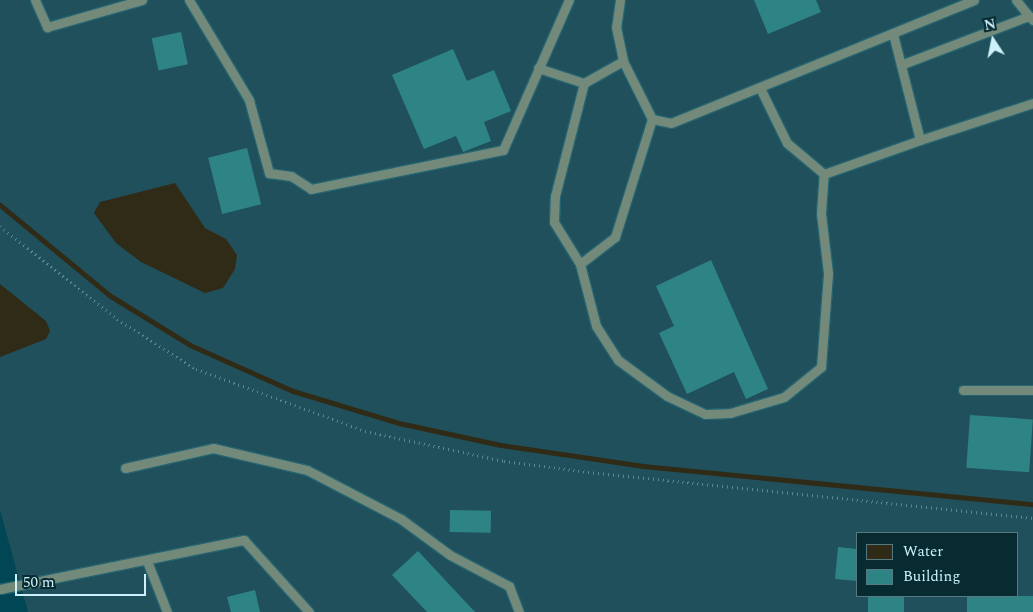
<!DOCTYPE html>
<html>
<head>
<meta charset="utf-8">
<style>
	body { margin:0 }
	#map { position:relative; width:1033px; height:612px; overflow:hidden; background:#004654; font-family:Spectral,serif }
	div>[style] { position:absolute }
	.built>* { inset:0; background:#20505b }
	.water>* { inset:0; background:#302b17 }
	.stream>* { height:5px; margin:-2.5px; padding:0 2.5px; transform-origin:2.5px; border-radius:2.5px; background:#302b17 }
	.building>* { inset:0; background:#2e8484; transform-origin:0 0 }
	.path>* { height:3px; margin-top:-1.5px; transform-origin:0; background:repeating-linear-gradient(90deg,#538c98 0 1px,transparent 0 5px) }
	.roads { filter:drop-shadow(1px 0 #256572) drop-shadow(-1px 0 #256572) drop-shadow(0 1px #256572) drop-shadow(0 -1px #256572) }
	.lane>* { height:9px; margin:-4.5px; padding:0 4.5px; transform-origin:4.5px; border-radius:4.5px; background:#738a7a }
	span { translate:-50% -50%; white-space:nowrap; text-align:center; line-height:1.15; -webkit-text-stroke:5px #082a31; paint-order:stroke }
	.legend { position:absolute; left:856px; top:532px; width:162px; height:65px; box-sizing:border-box; background:#082a31; border:1px solid #567a82; margin:0; padding:6px 9px; list-style:none; font-size:15px; color:#ccf1fb }
	.legend li { display:flex; align-items:center; gap:10px; height:25px }
	.legend b { width:25px; border:1px solid #567a82 }
	.north { position:absolute; left:968px; top:15px; width:50px; height:50px; -webkit-text-stroke:4px #082a31; paint-order:stroke; rotate:349deg; font-size:14px; font-weight:700; line-height:20px; text-align:center; color:#ccf1fb }
	.north::after { content:''; display:block; margin:auto; width:18px; height:22px; background:#ccf1fb; clip-path:polygon(50% 0,100% 100%,50% 72%,0 100%) }
	.scale { position:absolute; left:15px; top:574px; width:131px; height:22px; box-sizing:border-box; border:2px solid #ccf1fb; border-top:0; padding-left:6px; font-size:15px; line-height:18px; white-space:nowrap; color:#ccf1fb; -webkit-text-stroke:4px #082a31; paint-order:stroke }
</style>
</head>
<body>
<div id="map">
	<div class="built">
		<i style="clip-path:polygon(evenodd,0 0,1033px 0,1033px 612px,28px 612px,0 510px,0 0,857px 533px,1017px 533px,1017px 596px,857px 596px,857px 533px)"></i>
	</div>
	<div class="water">
		<i style="clip-path:polygon(175px 183px,205px 228px,226px 239px,237px 255px,235px 269px,223px 288px,205px 293px,141px 262px,116px 243px,94px 213px,100px 202px)"></i>
		<i style="clip-path:polygon(0 284px,46px 321px,50px 331px,46px 339px,0 357px)"></i>
	</div>
	<div class="stream">
		<i style="left:0;top:205px;width:141px;rotate:39.5deg"></i>
		<i style="left:109px;top:295px;width:95px;rotate:31.7deg"></i>
		<i style="left:190px;top:345px;width:113px;rotate:24.1deg"></i>
		<i style="left:293px;top:391px;width:111px;rotate:16.8deg"></i>
		<i style="left:399px;top:423px;width:104px;rotate:12.2deg"></i>
		<i style="left:501px;top:445px;width:144px;rotate:8.4deg"></i>
		<i style="left:643px;top:466px;width:392px;rotate:5.6deg"></i>
	</div>
	<div class="building">
		<i style="clip-path:polygon(754px 0,816px 0,821px 12px,768px 34px)"></i>
		<i style="left:181px;top:32px;width:33px;height:30px;rotate:78deg"></i>
		<i style="clip-path:polygon(453px 49px,467px 81px,494px 70px,511px 111px,484px 122px,491px 141px,463px 152px,456px 136px,424px 149px,392px 75px)"></i>
		<i style="left:247px;top:148px;width:58px;height:40px;rotate:76deg"></i>
		<i style="clip-path:polygon(711px 260px,768px 389px,746px 399px,734px 372px,687px 394px,659px 333px,674px 326px,656px 286px)"></i>
		<i style="left:970px;top:415px;width:63px;height:53px;rotate:4deg"></i>
		<i style="left:450px;top:510px;width:41px;height:22px;rotate:1deg"></i>
		<i style="clip-path:polygon(838px 547px,857px 549px,857px 581px,835px 579px)"></i>
		<i style="clip-path:polygon(418px 551px,475px 612px,427px 612px,392px 575px)"></i>
		<i style="clip-path:polygon(255px 590px,260px 612px,231px 612px,227px 597px)"></i>
		<i style="left:868px;top:596px;width:36px;height:16px"></i>
		<i style="left:967px;top:596px;width:66px;height:16px"></i>
	</div>
	<div class="path">
		<i style="left:0;top:226px;width:149px;rotate:38.5deg"></i>
		<i style="left:117px;top:319px;width:93px;rotate:32.3deg"></i>
		<i style="left:196px;top:369px;width:180px;rotate:20.1deg"></i>
		<i style="left:365px;top:431px;width:142px;rotate:12.2deg"></i>
		<i style="left:504px;top:461px;width:85px;rotate:7.5deg"></i>
		<i style="left:588px;top:472px;width:447px;rotate:5.9deg"></i>
	</div>
	<div class="roads">
		<div class="lane">
			<i style="left:35px;top:0;width:30px;rotate:66deg"></i>
			<i style="left:47px;top:27px;width:99px;rotate:-15.9deg"></i>
			<i style="left:189px;top:0;width:117px;rotate:59deg"></i>
			<i style="left:249px;top:100px;width:76px;rotate:74.7deg"></i>
			<i style="left:269px;top:173px;width:22px;rotate:8deg"></i>
			<i style="left:291px;top:176px;width:24px;rotate:33deg"></i>
			<i style="left:311px;top:189px;width:196px;rotate:-11.5deg"></i>
			<i style="left:503px;top:150px;width:164px;rotate:-66.3deg"></i>
			<i style="left:620px;top:0;width:27px;rotate:98deg"></i>
			<i style="left:616px;top:27px;width:35px;rotate:78deg"></i>
			<i style="left:623px;top:61px;width:65px;rotate:63.4deg"></i>
			<i style="left:652px;top:119px;width:19px;rotate:12deg"></i>
			<i style="left:671px;top:123px;width:327px;rotate:-22.1deg"></i>
			<i style="left:1016px;top:0;width:21px;rotate:51deg"></i>
			<i style="left:893px;top:34px;width:109px;rotate:75.7deg"></i>
			<i style="left:920px;top:140px;width:119px;rotate:-18.1deg"></i>
			<i style="left:903px;top:64px;width:135px;rotate:-20.9deg"></i>
			<i style="left:1029px;top:16px;width:6px;rotate:45deg"></i>
			<i style="left:538px;top:68px;width:48px;rotate:18.1deg"></i>
			<i style="left:760px;top:88px;width:61px;rotate:63.9deg"></i>
			<i style="left:787px;top:143px;width:48px;rotate:40deg"></i>
			<i style="left:824px;top:174px;width:102px;rotate:-19.5deg"></i>
			<i style="left:652px;top:119px;width:124px;rotate:107.4deg"></i>
			<i style="left:615px;top:237px;width:44px;rotate:142.4deg"></i>
			<i style="left:580px;top:264px;width:64px;rotate:75.5deg"></i>
			<i style="left:596px;top:326px;width:40px;rotate:57.1deg"></i>
			<i style="left:618px;top:360px;width:61px;rotate:36.3deg"></i>
			<i style="left:667px;top:396px;width:42px;rotate:25.3deg"></i>
			<i style="left:705px;top:414px;width:25px;rotate:-2deg"></i>
			<i style="left:730px;top:413px;width:56px;rotate:-16.5deg"></i>
			<i style="left:784px;top:397px;width:48px;rotate:-39deg"></i>
			<i style="left:821px;top:367px;width:94px;rotate:-85.7deg"></i>
			<i style="left:828px;top:273px;width:60px;rotate:-96.7deg"></i>
			<i style="left:821px;top:213px;width:39px;rotate:-86deg"></i>
			<i style="left:580px;top:264px;width:49px;rotate:-121.8deg"></i>
			<i style="left:554px;top:222px;width:26px;rotate:-88deg"></i>
			<i style="left:555px;top:196px;width:117px;rotate:-75.6deg"></i>
			<i style="left:584px;top:83px;width:45px;rotate:-29.4deg"></i>
			<i style="left:963px;top:390px;width:70px"></i>
			<i style="left:125px;top:468px;width:90px;rotate:-12.8deg"></i>
			<i style="left:213px;top:448px;width:97px;rotate:13.2deg"></i>
			<i style="left:307px;top:470px;width:106px;rotate:27.5deg"></i>
			<i style="left:401px;top:519px;width:61px;rotate:36.3deg"></i>
			<i style="left:450px;top:555px;width:67px;rotate:27.7deg"></i>
			<i style="left:509px;top:586px;width:28px;rotate:69deg"></i>
			<i style="left:147px;top:561px;width:55px;rotate:68.6deg"></i>
			<i style="left:0;top:589px;width:249px;rotate:-11.4deg"></i>
			<i style="left:244px;top:540px;width:97px;rotate:47.9deg"></i>
		</div>
	</div>
	<ul class="legend">
	<li><b style="height:14px;background:#302b17"></b>Water</li>
	<li><b style="height:14px;background:#2e8484"></b>Building</li>
	</ul>
	<div class="north">N</div>
	<div class="scale">50 m</div>
</div>
</body>
</html>
